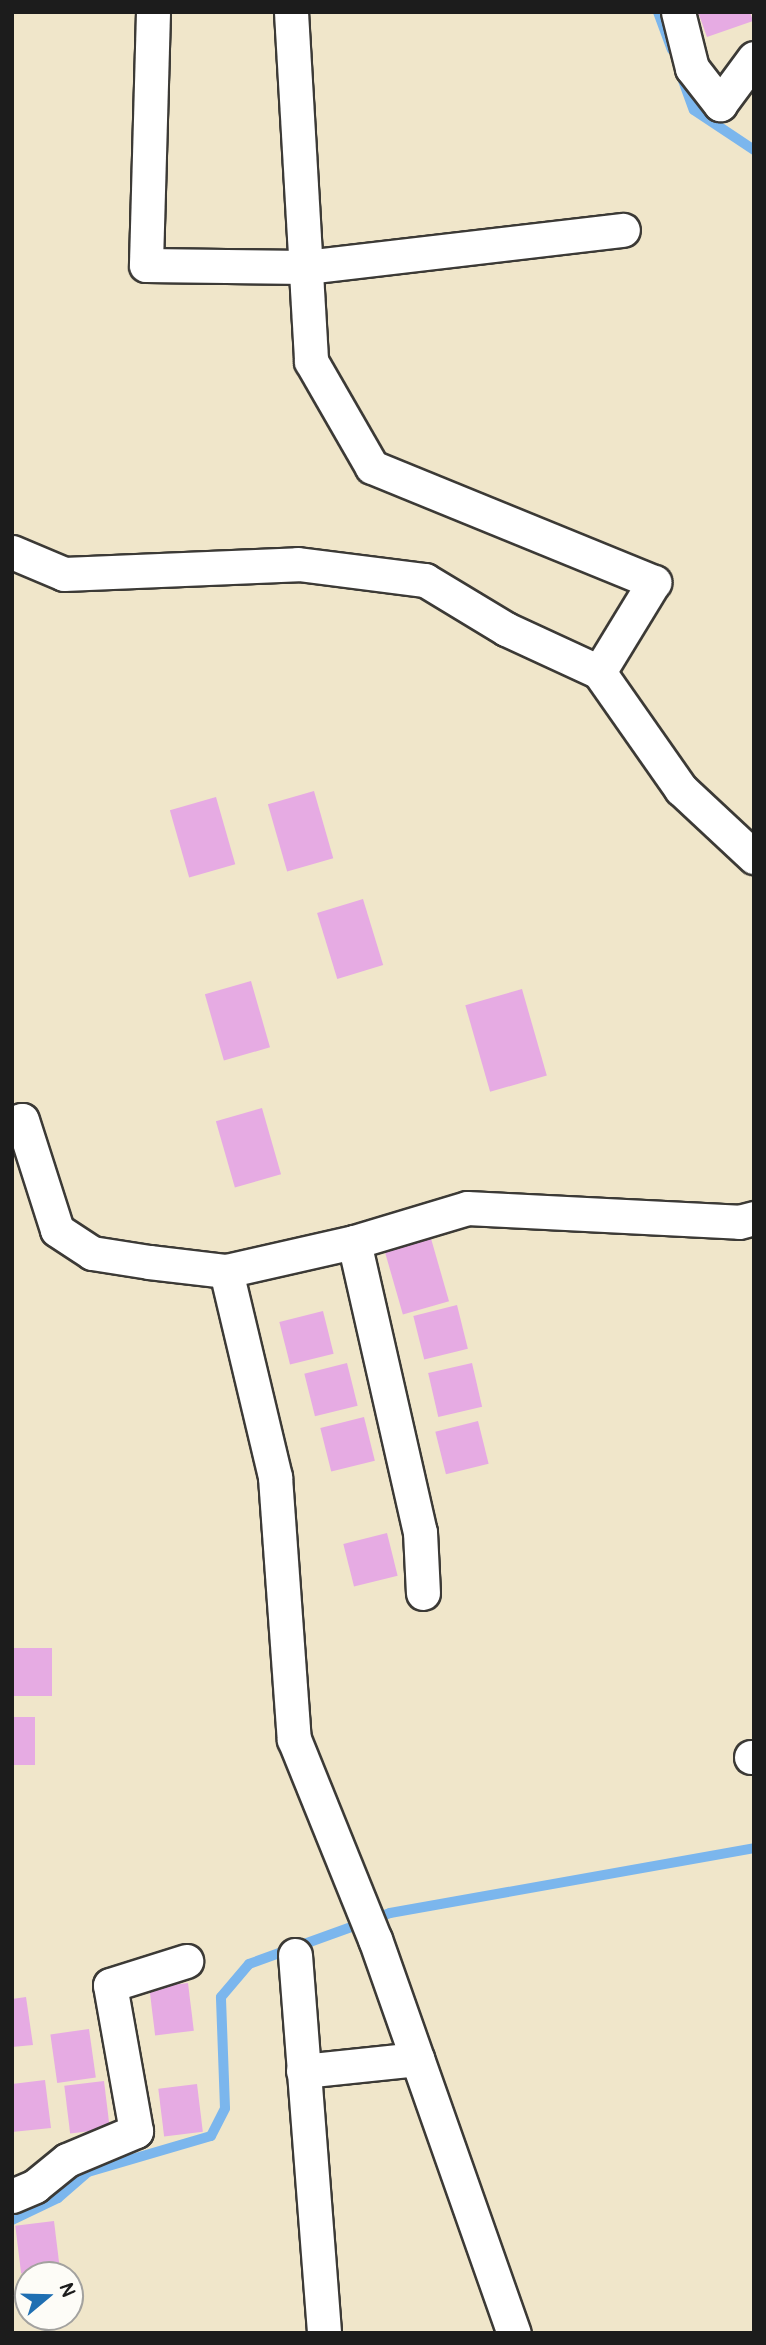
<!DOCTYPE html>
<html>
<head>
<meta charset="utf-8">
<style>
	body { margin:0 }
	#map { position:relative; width:766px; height:2345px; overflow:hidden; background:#f0e6ca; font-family:Pangolin,sans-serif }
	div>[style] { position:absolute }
	.stream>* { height:10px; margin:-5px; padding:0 5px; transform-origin:5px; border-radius:5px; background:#7bb6ed }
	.building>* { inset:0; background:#e6abe3; transform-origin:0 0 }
	.roads { filter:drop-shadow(2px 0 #3c3a36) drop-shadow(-2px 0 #3c3a36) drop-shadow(0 2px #3c3a36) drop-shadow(0 -2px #3c3a36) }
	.minor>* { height:33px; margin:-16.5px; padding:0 16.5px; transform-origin:16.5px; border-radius:16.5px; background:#fff }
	span { translate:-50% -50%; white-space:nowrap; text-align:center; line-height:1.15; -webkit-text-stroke:5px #fdfcf7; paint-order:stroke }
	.frame { position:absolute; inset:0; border:14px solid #1c1c1c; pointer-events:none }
	.north { position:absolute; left:14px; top:2261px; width:70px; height:70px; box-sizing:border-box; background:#fdfcf7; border:2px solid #a3a29f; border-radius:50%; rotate:71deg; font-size:19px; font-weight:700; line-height:28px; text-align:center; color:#1c1c1c }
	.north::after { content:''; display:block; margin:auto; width:24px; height:32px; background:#1f6fb2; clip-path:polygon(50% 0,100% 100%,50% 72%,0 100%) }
</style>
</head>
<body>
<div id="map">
	<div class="stream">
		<i style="left:658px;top:12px;width:40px;rotate:69.8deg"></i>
		<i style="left:681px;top:75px;width:37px;rotate:70deg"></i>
		<i style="left:694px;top:110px;width:72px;rotate:33.7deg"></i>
		<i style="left:12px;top:2220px;width:51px;rotate:-25.6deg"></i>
		<i style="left:58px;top:2198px;width:40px;rotate:-41deg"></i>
		<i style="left:88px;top:2172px;width:128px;rotate:-16.3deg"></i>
		<i style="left:211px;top:2136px;width:31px;rotate:-63deg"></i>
		<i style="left:225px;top:2108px;width:111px;rotate:-92.1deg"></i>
		<i style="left:221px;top:1997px;width:43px;rotate:-49.7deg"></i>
		<i style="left:249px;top:1964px;width:150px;rotate:-19.9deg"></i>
		<i style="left:390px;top:1913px;width:370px;rotate:-10.1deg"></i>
	</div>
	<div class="building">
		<i style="clip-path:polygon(698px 12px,750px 12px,753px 21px,707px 37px)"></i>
		<i style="left:314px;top:791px;width:70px;height:48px;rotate:74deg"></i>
		<i style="left:216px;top:797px;width:70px;height:48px;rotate:74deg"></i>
		<i style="left:363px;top:899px;width:69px;height:48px;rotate:73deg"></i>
		<i style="left:251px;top:981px;width:69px;height:48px;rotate:74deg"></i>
		<i style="left:522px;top:989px;width:90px;height:59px;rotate:74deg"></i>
		<i style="left:262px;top:1108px;width:69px;height:48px;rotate:74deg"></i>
		<i style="left:430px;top:1235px;width:69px;height:48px;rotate:74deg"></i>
		<i style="left:457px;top:1305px;width:45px;height:45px;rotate:76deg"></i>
		<i style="left:323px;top:1311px;width:44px;height:45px;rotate:76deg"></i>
		<i style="left:347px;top:1363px;width:44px;height:44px;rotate:76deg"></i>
		<i style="left:472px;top:1363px;width:45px;height:45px;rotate:77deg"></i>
		<i style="left:364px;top:1417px;width:45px;height:45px;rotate:76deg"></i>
		<i style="left:478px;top:1421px;width:44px;height:44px;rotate:76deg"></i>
		<i style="left:387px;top:1533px;width:44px;height:45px;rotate:76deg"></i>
		<i style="left:12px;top:1648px;width:40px;height:48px"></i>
		<i style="left:12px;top:1717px;width:23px;height:48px"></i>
		<i style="left:188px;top:1983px;width:48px;height:39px;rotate:83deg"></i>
		<i style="clip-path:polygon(26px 1997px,33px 2045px,12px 2047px,12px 1999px)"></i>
		<i style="left:89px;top:2029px;width:49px;height:39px;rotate:82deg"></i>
		<i style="clip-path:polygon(45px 2080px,51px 2128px,12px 2132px,12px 2084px)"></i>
		<i style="left:104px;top:2081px;width:48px;height:40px;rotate:83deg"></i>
		<i style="left:197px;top:2084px;width:48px;height:39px;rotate:83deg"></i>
		<i style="left:54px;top:2221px;width:48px;height:39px;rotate:83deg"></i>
	</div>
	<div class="roads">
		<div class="minor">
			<i style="left:153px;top:12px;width:253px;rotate:91.6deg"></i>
			<i style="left:146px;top:265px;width:160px;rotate:0.7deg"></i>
			<i style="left:306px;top:267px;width:319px;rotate:-6.7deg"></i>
			<i style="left:291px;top:12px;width:350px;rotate:86.7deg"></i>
			<i style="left:311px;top:361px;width:122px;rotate:60.1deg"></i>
			<i style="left:372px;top:467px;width:305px;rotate:22.2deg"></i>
			<i style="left:654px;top:582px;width:105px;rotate:121.4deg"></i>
			<i style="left:678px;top:12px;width:58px;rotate:76deg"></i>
			<i style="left:692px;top:68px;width:46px;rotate:52.1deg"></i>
			<i style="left:720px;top:104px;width:57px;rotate:-53.5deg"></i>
			<i style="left:12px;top:552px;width:56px;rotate:22.9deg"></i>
			<i style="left:64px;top:574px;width:234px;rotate:-2.4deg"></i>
			<i style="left:298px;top:564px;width:128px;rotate:7.2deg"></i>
			<i style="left:425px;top:580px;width:95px;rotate:31.2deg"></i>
			<i style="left:506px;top:629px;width:102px;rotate:24.8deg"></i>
			<i style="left:599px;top:672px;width:143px;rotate:55deg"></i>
			<i style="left:681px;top:789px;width:100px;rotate:43deg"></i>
			<i style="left:12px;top:1123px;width:10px;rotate:-17deg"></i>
			<i style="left:22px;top:1120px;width:115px;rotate:72.3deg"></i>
			<i style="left:57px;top:1230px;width:42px;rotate:33.3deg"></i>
			<i style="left:92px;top:1253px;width:58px;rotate:9deg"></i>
			<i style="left:149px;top:1262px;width:78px;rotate:6.7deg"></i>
			<i style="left:226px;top:1271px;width:131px;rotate:-12.8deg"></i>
			<i style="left:354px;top:1242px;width:118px;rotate:-16.7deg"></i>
			<i style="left:467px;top:1208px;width:272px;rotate:2.9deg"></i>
			<i style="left:739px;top:1222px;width:16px;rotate:-15deg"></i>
			<i style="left:354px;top:1242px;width:297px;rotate:77.2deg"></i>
			<i style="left:420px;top:1532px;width:61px;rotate:87.2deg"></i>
			<i style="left:226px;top:1271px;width:212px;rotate:76.6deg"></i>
			<i style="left:275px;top:1477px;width:263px;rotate:85.9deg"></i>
			<i style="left:294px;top:1739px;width:216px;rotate:68deg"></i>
			<i style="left:375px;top:1939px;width:418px;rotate:70.6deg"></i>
			<i style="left:751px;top:1757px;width:3px"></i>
			<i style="left:295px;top:1955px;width:379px;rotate:85.6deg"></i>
			<i style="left:303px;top:2071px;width:115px;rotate:-6deg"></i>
			<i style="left:12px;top:2196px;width:25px;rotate:-23deg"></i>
			<i style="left:35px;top:2186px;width:41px;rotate:-39.1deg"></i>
			<i style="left:67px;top:2160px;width:75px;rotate:-22.8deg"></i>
			<i style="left:136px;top:2131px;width:148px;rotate:-100.1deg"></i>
			<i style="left:110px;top:1985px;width:80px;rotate:-17.5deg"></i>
		</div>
	</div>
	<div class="frame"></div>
	<div class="north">N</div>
</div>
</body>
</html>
